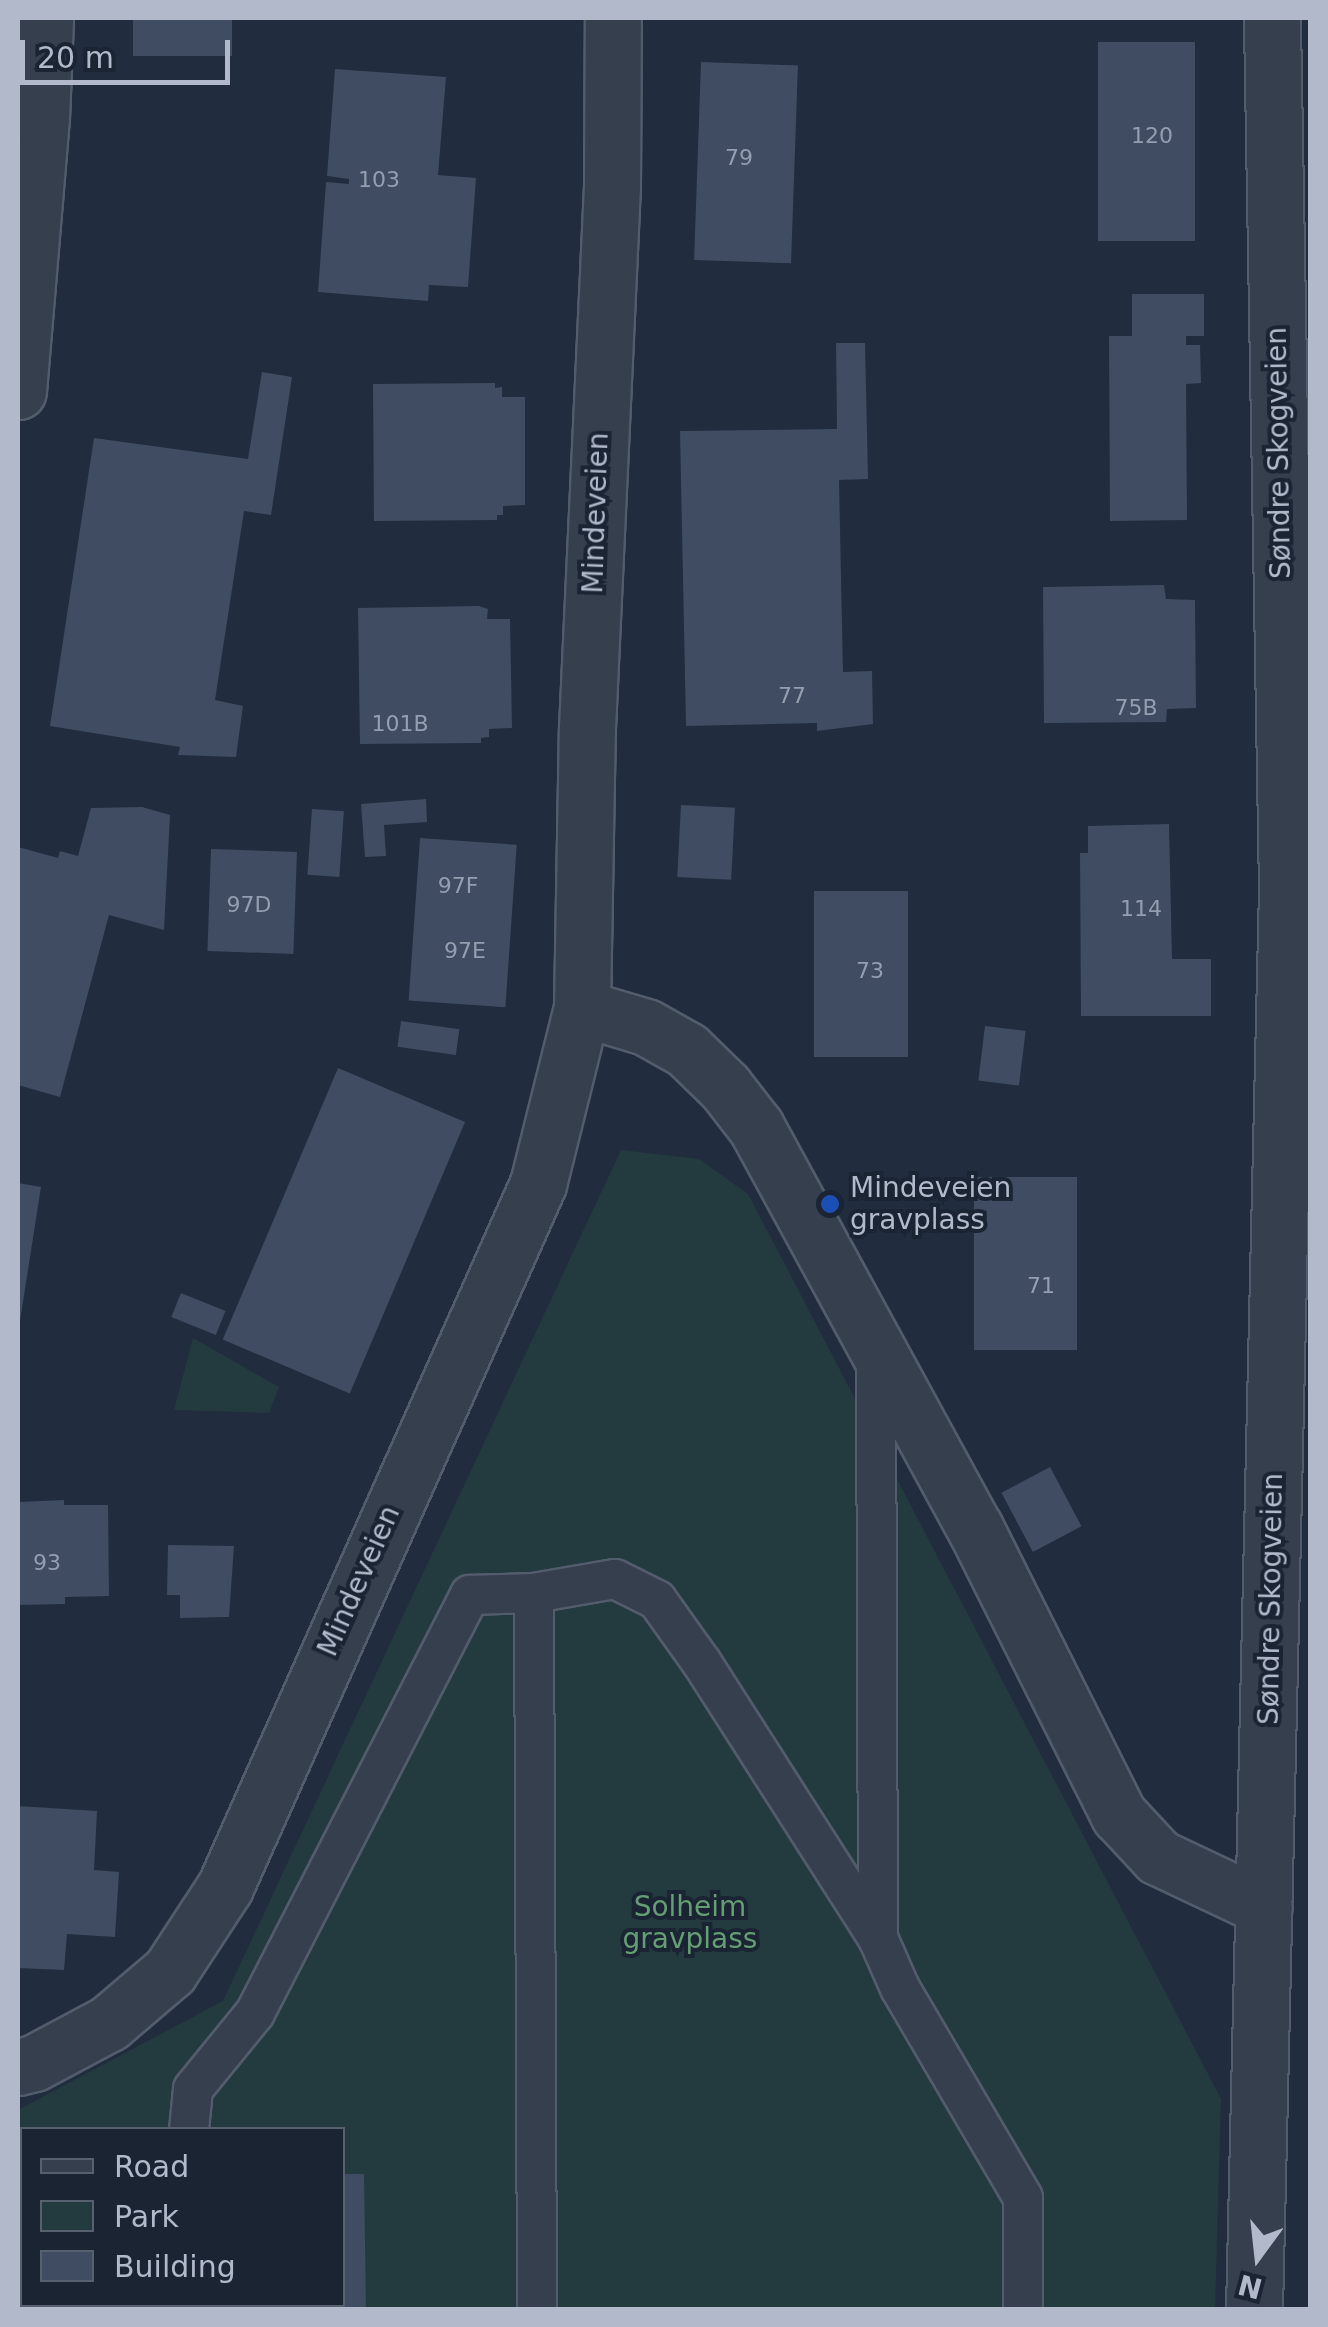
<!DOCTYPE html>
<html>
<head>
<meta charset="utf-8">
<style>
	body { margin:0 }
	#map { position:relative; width:1328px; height:2327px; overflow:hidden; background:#212d3e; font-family:"DejaVu Sans",sans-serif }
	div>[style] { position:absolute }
	.green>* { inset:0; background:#233b3f }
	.building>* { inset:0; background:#3f4c61; transform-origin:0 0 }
	.roads { filter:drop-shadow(2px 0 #535c6c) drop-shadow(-2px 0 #535c6c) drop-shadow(0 2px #535c6c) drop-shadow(0 -2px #535c6c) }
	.service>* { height:38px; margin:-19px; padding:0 19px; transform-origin:19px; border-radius:19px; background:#353f4e }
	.minor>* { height:55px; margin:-27.5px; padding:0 27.5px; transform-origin:27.5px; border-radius:27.5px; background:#353f4e }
	.dots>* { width:28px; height:28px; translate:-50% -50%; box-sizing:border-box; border:5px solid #1a2433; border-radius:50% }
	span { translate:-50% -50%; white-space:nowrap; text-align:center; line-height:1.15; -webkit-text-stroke:8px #1a2433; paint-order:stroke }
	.number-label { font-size:22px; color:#949eb0 }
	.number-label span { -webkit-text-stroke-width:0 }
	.street-label { font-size:28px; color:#b1b9ca }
	.poi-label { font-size:28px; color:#b1b9ca }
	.left { translate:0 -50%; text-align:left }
	.park-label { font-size:28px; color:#659d74 }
	.frame { position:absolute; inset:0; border:20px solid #b1b9ca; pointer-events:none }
	.legend { position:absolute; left:20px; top:2127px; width:325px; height:180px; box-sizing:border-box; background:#1a2433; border:2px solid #56606f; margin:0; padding:12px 18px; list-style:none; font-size:30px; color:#b1b9ca }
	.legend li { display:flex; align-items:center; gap:20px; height:50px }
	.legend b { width:50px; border:2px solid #56606f }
	.north { position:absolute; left:1208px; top:2207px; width:100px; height:100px; -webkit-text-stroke:8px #1a2433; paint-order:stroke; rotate:195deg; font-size:28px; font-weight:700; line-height:40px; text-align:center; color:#b1b9ca }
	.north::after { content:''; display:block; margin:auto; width:35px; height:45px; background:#b1b9ca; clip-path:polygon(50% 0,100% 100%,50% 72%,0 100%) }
	.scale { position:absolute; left:20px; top:40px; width:210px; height:45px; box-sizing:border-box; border:5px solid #b1b9ca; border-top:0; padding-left:12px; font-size:30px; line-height:35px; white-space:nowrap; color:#b1b9ca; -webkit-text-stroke:8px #1a2433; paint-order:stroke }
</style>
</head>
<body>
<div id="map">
	<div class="green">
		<i style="clip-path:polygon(evenodd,621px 1150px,699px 1159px,748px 1194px,1221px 2099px,1215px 2309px,18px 2310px,18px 2110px,223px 2001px,621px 1150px,22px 2130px,342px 2130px,342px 2304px,22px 2304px,22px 2130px)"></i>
		<i style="clip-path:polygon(193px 1338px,279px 1387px,269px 1413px,174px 1410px)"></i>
	</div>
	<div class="building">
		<i style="left:133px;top:18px;width:99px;height:38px"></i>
		<i style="left:1098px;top:42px;width:97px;height:199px"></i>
		<i style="left:701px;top:62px;width:97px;height:198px;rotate:2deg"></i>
		<i style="clip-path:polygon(335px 69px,446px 77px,438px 175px,476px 178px,468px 287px,429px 285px,428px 301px,318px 292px,326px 182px,349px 184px,349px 179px,327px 176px)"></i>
		<i style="clip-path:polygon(1132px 294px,1204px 294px,1204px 336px,1186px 336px,1186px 345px,1200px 345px,1201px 383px,1186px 384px,1187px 520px,1110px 521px,1109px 336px,1132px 336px)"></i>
		<i style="clip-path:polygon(836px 343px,865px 343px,868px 479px,839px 480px,843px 672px,872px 671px,873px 724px,817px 731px,817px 723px,686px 726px,680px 431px,837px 429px)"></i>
		<i style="clip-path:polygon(262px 372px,292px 377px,271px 515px,244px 511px,215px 700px,243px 706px,236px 757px,178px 755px,180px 747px,50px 726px,94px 438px,248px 459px)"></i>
		<i style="clip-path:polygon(495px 383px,495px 388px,502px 387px,502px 397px,525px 397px,525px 505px,503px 506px,503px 515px,497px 515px,497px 520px,374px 521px,373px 384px)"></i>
		<i style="clip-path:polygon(1164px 585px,1166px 599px,1195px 600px,1196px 708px,1167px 709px,1166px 722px,1044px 723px,1043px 587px)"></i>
		<i style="clip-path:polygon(479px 606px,488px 609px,487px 619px,510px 619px,512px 728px,489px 729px,489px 737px,481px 738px,481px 743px,360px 744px,358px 608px)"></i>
		<i style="clip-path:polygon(426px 799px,427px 822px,384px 825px,386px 856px,365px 857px,361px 804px)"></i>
		<i style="left:681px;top:805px;width:54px;height:72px;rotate:3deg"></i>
		<i style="clip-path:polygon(142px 807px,170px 815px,164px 930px,109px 915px,60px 1097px,18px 1085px,18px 847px,58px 858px,60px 851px,78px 856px,91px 808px)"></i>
		<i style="left:312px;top:809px;width:32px;height:66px;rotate:4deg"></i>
		<i style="clip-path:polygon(1169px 824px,1172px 959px,1211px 959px,1211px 1016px,1081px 1016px,1080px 853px,1088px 853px,1088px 826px)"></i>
		<i style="left:420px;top:838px;width:97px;height:163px;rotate:4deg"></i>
		<i style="left:211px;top:849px;width:86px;height:102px;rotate:2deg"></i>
		<i style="left:814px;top:891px;width:94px;height:166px"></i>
		<i style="left:401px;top:1021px;width:59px;height:26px;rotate:8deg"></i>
		<i style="left:985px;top:1026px;width:41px;height:55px;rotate:7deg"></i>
		<i style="left:338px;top:1068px;width:138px;height:295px;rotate:23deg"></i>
		<i style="left:974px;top:1177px;width:103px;height:173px"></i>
		<i style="clip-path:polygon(18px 1183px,41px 1187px,20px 1321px,18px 1321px)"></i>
		<i style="left:181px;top:1293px;width:48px;height:26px;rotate:22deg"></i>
		<i style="left:1050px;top:1467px;width:67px;height:55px;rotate:62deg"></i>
		<i style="clip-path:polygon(64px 1500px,64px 1505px,108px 1505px,109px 1596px,65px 1597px,65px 1604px,18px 1605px,18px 1502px)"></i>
		<i style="clip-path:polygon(168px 1545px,234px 1546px,229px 1617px,180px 1618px,180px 1595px,167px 1595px)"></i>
		<i style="clip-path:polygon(18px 1806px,97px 1811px,94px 1870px,119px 1872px,115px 1937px,67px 1934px,64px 1970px,18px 1968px)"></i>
		<i style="clip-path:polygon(342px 2174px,364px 2174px,366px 2310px,211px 2310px,211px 2304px,342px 2304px)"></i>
	</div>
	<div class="roads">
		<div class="service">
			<i style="left:876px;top:1356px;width:582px;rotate:89.8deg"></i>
			<i style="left:189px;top:2130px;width:41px;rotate:-84.4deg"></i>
			<i style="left:193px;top:2089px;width:98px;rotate:-50.8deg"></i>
			<i style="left:255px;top:2013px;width:470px;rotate:-62.8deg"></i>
			<i style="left:470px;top:1595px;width:64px;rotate:-1.8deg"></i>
			<i style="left:173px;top:2310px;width:6px;rotate:-90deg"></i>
			<i style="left:537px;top:2310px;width:717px;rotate:-90.24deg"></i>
			<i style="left:534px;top:1593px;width:82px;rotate:-9.8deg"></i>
			<i style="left:615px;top:1579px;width:47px;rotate:26.6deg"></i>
			<i style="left:657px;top:1600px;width:77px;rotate:54.5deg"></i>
			<i style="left:702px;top:1663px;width:326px;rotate:57.4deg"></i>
			<i style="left:878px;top:1938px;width:55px;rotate:66.3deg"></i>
			<i style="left:900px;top:1988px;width:243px;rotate:59.6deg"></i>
			<i style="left:1023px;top:2198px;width:112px;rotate:90deg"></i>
		</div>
		<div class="minor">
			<i style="left:18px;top:391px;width:273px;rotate:-85.2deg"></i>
			<i style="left:41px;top:119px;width:101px;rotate:-87.7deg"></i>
			<i style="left:582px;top:1008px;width:67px;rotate:16.5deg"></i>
			<i style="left:646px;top:1027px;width:47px;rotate:29.3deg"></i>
			<i style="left:687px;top:1050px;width:53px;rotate:44.2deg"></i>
			<i style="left:725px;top:1087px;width:51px;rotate:52.2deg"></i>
			<i style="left:756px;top:1127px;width:457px;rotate:61.4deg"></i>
			<i style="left:975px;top:1528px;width:321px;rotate:63.4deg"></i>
			<i style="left:1119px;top:1815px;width:57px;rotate:47.1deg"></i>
			<i style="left:1158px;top:1857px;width:117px;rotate:25.3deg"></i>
			<i style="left:18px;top:2067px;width:16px;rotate:-14deg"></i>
			<i style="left:34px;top:2063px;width:85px;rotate:-28.1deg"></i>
			<i style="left:109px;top:2023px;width:80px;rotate:-40.4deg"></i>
			<i style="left:170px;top:1971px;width:100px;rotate:-56.8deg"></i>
			<i style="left:225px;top:1887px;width:770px;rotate:-66deg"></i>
			<i style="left:538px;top:1184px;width:181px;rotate:-76deg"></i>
			<i style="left:582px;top:1008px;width:280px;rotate:-89deg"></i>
			<i style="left:587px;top:728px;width:543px;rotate:-87.36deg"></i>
			<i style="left:612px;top:186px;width:168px;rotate:-89.7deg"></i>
			<i style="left:1254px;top:2310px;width:1421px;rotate:-88.67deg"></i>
			<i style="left:1287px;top:889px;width:871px;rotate:-90.99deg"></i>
		</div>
	</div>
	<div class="dots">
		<i style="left:830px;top:1204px;background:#1a4fb4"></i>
	</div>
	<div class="number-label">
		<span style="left:1152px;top:136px">120</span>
		<span style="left:739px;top:158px">79</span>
		<span style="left:379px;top:180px">103</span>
		<span style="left:792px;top:696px">77</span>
		<span style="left:1136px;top:708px">75B</span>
		<span style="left:400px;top:724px">101B</span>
		<span style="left:458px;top:886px">97F</span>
		<span style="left:249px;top:905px">97D</span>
		<span style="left:1141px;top:909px">114</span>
		<span style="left:465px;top:951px">97E</span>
		<span style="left:870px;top:971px">73</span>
		<span style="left:1041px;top:1286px">71</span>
		<span style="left:47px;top:1563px">93</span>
	</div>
	<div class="street-label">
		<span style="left:1279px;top:453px;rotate:-91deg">Søndre Skogveien</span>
		<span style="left:596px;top:513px;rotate:-88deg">Mindeveien</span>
		<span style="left:359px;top:1581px;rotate:-66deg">Mindeveien</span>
		<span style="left:1271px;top:1599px;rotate:-89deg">Søndre Skogveien</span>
	</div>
	<div class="poi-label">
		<span class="left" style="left:850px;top:1204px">Mindeveien<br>gravplass</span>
	</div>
	<div class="park-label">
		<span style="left:690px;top:1923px">Solheim<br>gravplass</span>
	</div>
	<div class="frame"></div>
	<ul class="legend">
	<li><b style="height:12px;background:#353f4e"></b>Road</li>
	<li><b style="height:28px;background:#233b3f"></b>Park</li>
	<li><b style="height:28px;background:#3f4c61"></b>Building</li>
	</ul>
	<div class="north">N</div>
	<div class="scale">20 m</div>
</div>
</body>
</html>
